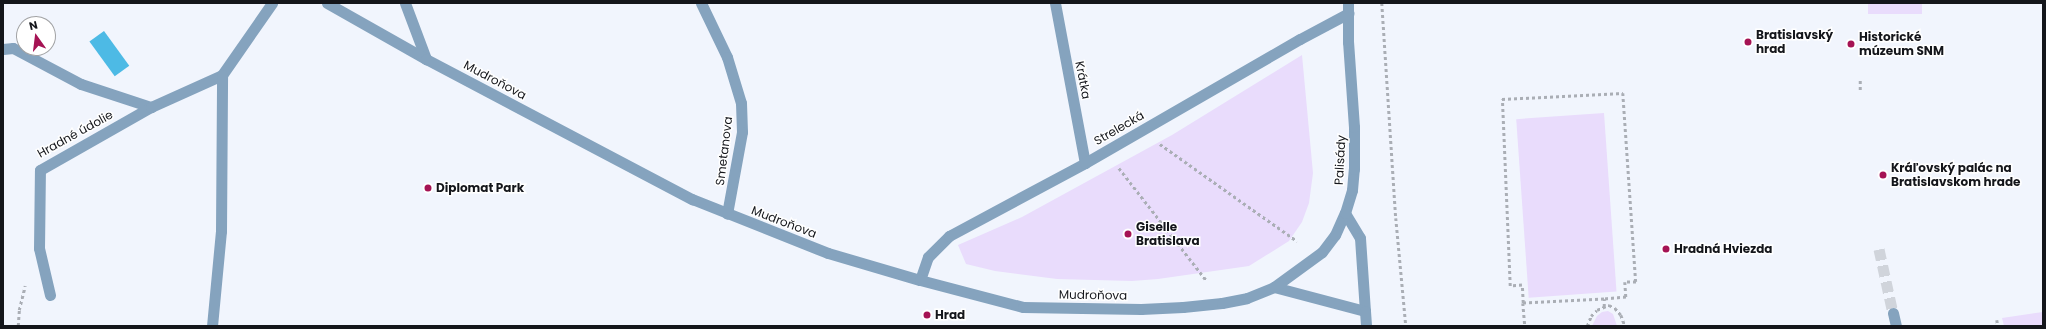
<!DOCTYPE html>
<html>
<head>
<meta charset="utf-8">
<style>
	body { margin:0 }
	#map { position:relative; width:2046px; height:329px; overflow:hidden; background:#f1f5fd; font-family:Poppins,sans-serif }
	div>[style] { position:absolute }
	.green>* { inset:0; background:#e9dcfc; transform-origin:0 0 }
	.water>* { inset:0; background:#4dbae5; transform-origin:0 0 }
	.pedestrian-tunnel>* { height:11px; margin-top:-5.5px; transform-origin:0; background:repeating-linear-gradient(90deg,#d0d4db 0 11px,transparent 0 16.5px) }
	.path>* { height:2.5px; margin-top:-1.25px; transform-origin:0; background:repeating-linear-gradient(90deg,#aaaeb5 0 3px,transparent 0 6px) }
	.service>* { height:11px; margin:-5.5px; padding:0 5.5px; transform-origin:5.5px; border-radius:5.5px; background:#85a3be }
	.pedestrian>* { height:11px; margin:-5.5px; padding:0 5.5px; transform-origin:5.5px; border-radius:5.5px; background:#85a3be }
	.minor>* { height:11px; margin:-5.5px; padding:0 5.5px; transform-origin:5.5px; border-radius:5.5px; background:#85a3be }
	.tertiary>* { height:11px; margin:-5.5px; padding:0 5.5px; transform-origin:5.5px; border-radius:5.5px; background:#85a3be }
	.dots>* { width:11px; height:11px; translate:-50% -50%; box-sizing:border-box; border:2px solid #fff; border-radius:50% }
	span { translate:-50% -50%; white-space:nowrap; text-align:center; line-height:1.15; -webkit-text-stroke:3px #fff; paint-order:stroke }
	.poi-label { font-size:12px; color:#14161b; font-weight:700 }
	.left { translate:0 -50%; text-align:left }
	.street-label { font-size:12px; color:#14161b }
	.frame { position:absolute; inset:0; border:4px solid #14161b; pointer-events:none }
	.north { position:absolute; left:16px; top:16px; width:40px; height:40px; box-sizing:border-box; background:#fff; border:1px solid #a1a2a4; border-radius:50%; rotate:346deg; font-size:11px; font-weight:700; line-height:16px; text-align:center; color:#14161b }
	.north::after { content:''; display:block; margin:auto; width:14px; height:18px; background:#a51354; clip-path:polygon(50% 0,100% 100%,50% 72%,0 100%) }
</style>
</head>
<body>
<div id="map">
	<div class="green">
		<i style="left:1868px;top:3px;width:54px;height:11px"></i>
		<i style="clip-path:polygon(1302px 55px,1313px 173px,1309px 203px,1302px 222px,1289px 241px,1249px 266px,1158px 279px,1132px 281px,1057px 279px,995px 271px,966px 264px,958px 245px,1022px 217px,1172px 135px)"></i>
		<i style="left:1604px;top:113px;width:179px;height:88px;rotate:86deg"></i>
		<i style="clip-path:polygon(1608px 311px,1613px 314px,1617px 326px,1592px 326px,1597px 316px,1602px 312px)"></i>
		<i style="clip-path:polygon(2043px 312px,2043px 326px,2004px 326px,2002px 318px)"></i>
	</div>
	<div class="water">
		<i style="left:104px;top:31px;width:43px;height:18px;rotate:54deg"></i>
	</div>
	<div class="pedestrian-tunnel">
		<i style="left:1879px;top:249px;width:66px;rotate:77.7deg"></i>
	</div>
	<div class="path">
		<i style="left:1382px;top:3px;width:215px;rotate:86.3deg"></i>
		<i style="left:1396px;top:218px;width:108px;rotate:84.7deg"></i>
		<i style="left:1860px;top:90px;width:10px;rotate:-90deg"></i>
		<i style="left:1160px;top:144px;width:168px;rotate:35.3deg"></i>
		<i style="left:1119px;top:168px;width:143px;rotate:52.1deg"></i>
		<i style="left:1523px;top:303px;width:23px;rotate:85deg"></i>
		<i style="left:1604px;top:307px;width:8px;rotate:-90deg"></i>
		<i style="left:1604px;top:299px;width:81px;rotate:177.2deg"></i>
		<i style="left:1523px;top:303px;width:18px;rotate:-93deg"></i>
		<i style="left:1522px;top:285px;width:12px;rotate:175deg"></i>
		<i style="left:1510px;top:286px;width:187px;rotate:-92.4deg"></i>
		<i style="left:1502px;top:99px;width:121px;rotate:-2.8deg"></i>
		<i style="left:1623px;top:93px;width:189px;rotate:86.1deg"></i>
		<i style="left:1636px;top:282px;width:11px;rotate:180deg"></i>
		<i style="left:1625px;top:282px;width:15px;rotate:86deg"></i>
		<i style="left:1626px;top:297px;width:22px;rotate:175deg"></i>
		<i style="left:1997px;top:320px;width:6px;rotate:81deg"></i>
		<i style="left:18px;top:326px;width:16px;rotate:-86deg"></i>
		<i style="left:19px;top:310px;width:25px;rotate:-76deg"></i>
		<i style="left:1587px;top:326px;width:11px;rotate:-68deg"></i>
		<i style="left:1591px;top:316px;width:8px;rotate:-45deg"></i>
		<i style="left:1597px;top:310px;width:13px;rotate:-23deg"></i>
		<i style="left:1609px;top:305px;width:7px;rotate:27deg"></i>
		<i style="left:1615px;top:308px;width:9px;rotate:49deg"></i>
		<i style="left:1621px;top:315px;width:12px;rotate:70deg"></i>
	</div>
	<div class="service">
		<i style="left:1345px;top:213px;width:29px;rotate:59deg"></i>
		<i style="left:1360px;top:238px;width:73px;rotate:86.1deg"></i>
		<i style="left:1274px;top:287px;width:94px;rotate:14.8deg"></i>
		<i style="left:1365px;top:311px;width:15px;rotate:86deg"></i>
	</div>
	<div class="pedestrian">
		<i style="left:1893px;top:313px;width:13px;rotate:77deg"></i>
	</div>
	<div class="minor">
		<i style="left:405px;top:3px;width:60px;rotate:69.4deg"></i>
		<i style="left:701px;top:3px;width:60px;rotate:64.3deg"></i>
		<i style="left:727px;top:57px;width:48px;rotate:73.1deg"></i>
		<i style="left:741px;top:103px;width:29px;rotate:88deg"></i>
		<i style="left:742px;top:132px;width:83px;rotate:100.4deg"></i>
		<i style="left:1055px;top:3px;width:163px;rotate:79.4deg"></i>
		<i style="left:3px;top:49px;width:10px;rotate:-6deg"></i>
		<i style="left:13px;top:48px;width:77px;rotate:27.9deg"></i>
		<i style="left:81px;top:84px;width:74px;rotate:18.2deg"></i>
		<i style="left:920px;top:280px;width:24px;rotate:-71deg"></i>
		<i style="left:928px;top:257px;width:30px;rotate:-45deg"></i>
		<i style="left:949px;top:236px;width:154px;rotate:-28.2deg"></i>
		<i style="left:1085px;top:163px;width:248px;rotate:-30deg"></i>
		<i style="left:1300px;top:39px;width:55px;rotate:-28deg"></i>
		<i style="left:50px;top:295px;width:48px;rotate:-103.2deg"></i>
		<i style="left:39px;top:248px;width:78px;rotate:-89.3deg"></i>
		<i style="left:40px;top:170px;width:128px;rotate:-29.6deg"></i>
		<i style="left:151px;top:107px;width:78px;rotate:-24.3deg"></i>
		<i style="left:222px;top:75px;width:88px;rotate:-55.2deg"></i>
		<i style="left:212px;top:326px;width:95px;rotate:-84.6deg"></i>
		<i style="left:221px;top:231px;width:156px;rotate:-89.6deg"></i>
	</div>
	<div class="tertiary">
		<i style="left:327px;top:3px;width:114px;rotate:29.5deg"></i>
		<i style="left:426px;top:59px;width:301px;rotate:27.8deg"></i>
		<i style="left:692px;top:199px;width:146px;rotate:21.7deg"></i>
		<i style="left:828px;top:253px;width:96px;rotate:16.4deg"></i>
		<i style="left:920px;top:280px;width:106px;rotate:14.7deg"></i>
		<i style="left:1023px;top:307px;width:118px;rotate:1deg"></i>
		<i style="left:1141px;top:309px;width:42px;rotate:-2.7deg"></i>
		<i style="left:1183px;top:307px;width:39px;rotate:-6deg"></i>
		<i style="left:1222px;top:303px;width:25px;rotate:-11deg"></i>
		<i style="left:1247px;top:298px;width:29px;rotate:-22deg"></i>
		<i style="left:1274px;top:287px;width:59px;rotate:-36.1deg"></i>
		<i style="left:1322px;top:252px;width:21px;rotate:-53deg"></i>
		<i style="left:1335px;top:235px;width:24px;rotate:-66deg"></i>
		<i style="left:1345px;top:213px;width:24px;rotate:-73deg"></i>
		<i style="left:1352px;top:190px;width:21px;rotate:-85deg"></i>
		<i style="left:1354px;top:169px;width:42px;rotate:-90deg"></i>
		<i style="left:1354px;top:127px;width:85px;rotate:-94deg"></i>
		<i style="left:1348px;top:42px;width:39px;rotate:-90deg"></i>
	</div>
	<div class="dots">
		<i style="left:1748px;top:42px;background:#a51354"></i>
		<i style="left:1851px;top:44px;background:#a51354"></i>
		<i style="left:1883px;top:175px;background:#a51354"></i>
		<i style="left:428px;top:188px;background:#a51354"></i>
		<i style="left:1128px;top:234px;background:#a51354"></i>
		<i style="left:1666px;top:249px;background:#a51354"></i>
		<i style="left:927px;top:315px;background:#a51354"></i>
	</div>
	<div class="poi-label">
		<span class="left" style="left:1756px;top:42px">Bratislavský<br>hrad</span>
		<span class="left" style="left:1859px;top:44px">Historické<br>múzeum SNM</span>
		<span class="left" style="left:1891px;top:175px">Kráľovský palác na<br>Bratislavskom hrade</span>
		<span class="left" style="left:436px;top:188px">Diplomat Park</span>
		<span class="left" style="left:1136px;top:234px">Giselle<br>Bratislava</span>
		<span class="left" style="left:1674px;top:249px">Hradná Hviezda</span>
		<span class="left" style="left:935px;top:315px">Hrad</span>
	</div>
	<div class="street-label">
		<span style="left:495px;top:80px;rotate:28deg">Mudroňova</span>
		<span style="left:1083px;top:80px;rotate:79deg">Krátka</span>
		<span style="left:1119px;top:128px;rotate:-30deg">Strelecká</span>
		<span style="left:75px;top:134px;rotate:-29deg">Hradné údolie</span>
		<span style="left:724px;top:151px;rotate:-83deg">Smetanova</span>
		<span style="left:1340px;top:160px;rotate:-87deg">Palisády</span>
		<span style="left:784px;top:222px;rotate:21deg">Mudroňova</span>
		<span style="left:1093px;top:295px;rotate:1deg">Mudroňova</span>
	</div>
	<div class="frame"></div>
	<div class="north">N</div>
</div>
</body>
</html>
